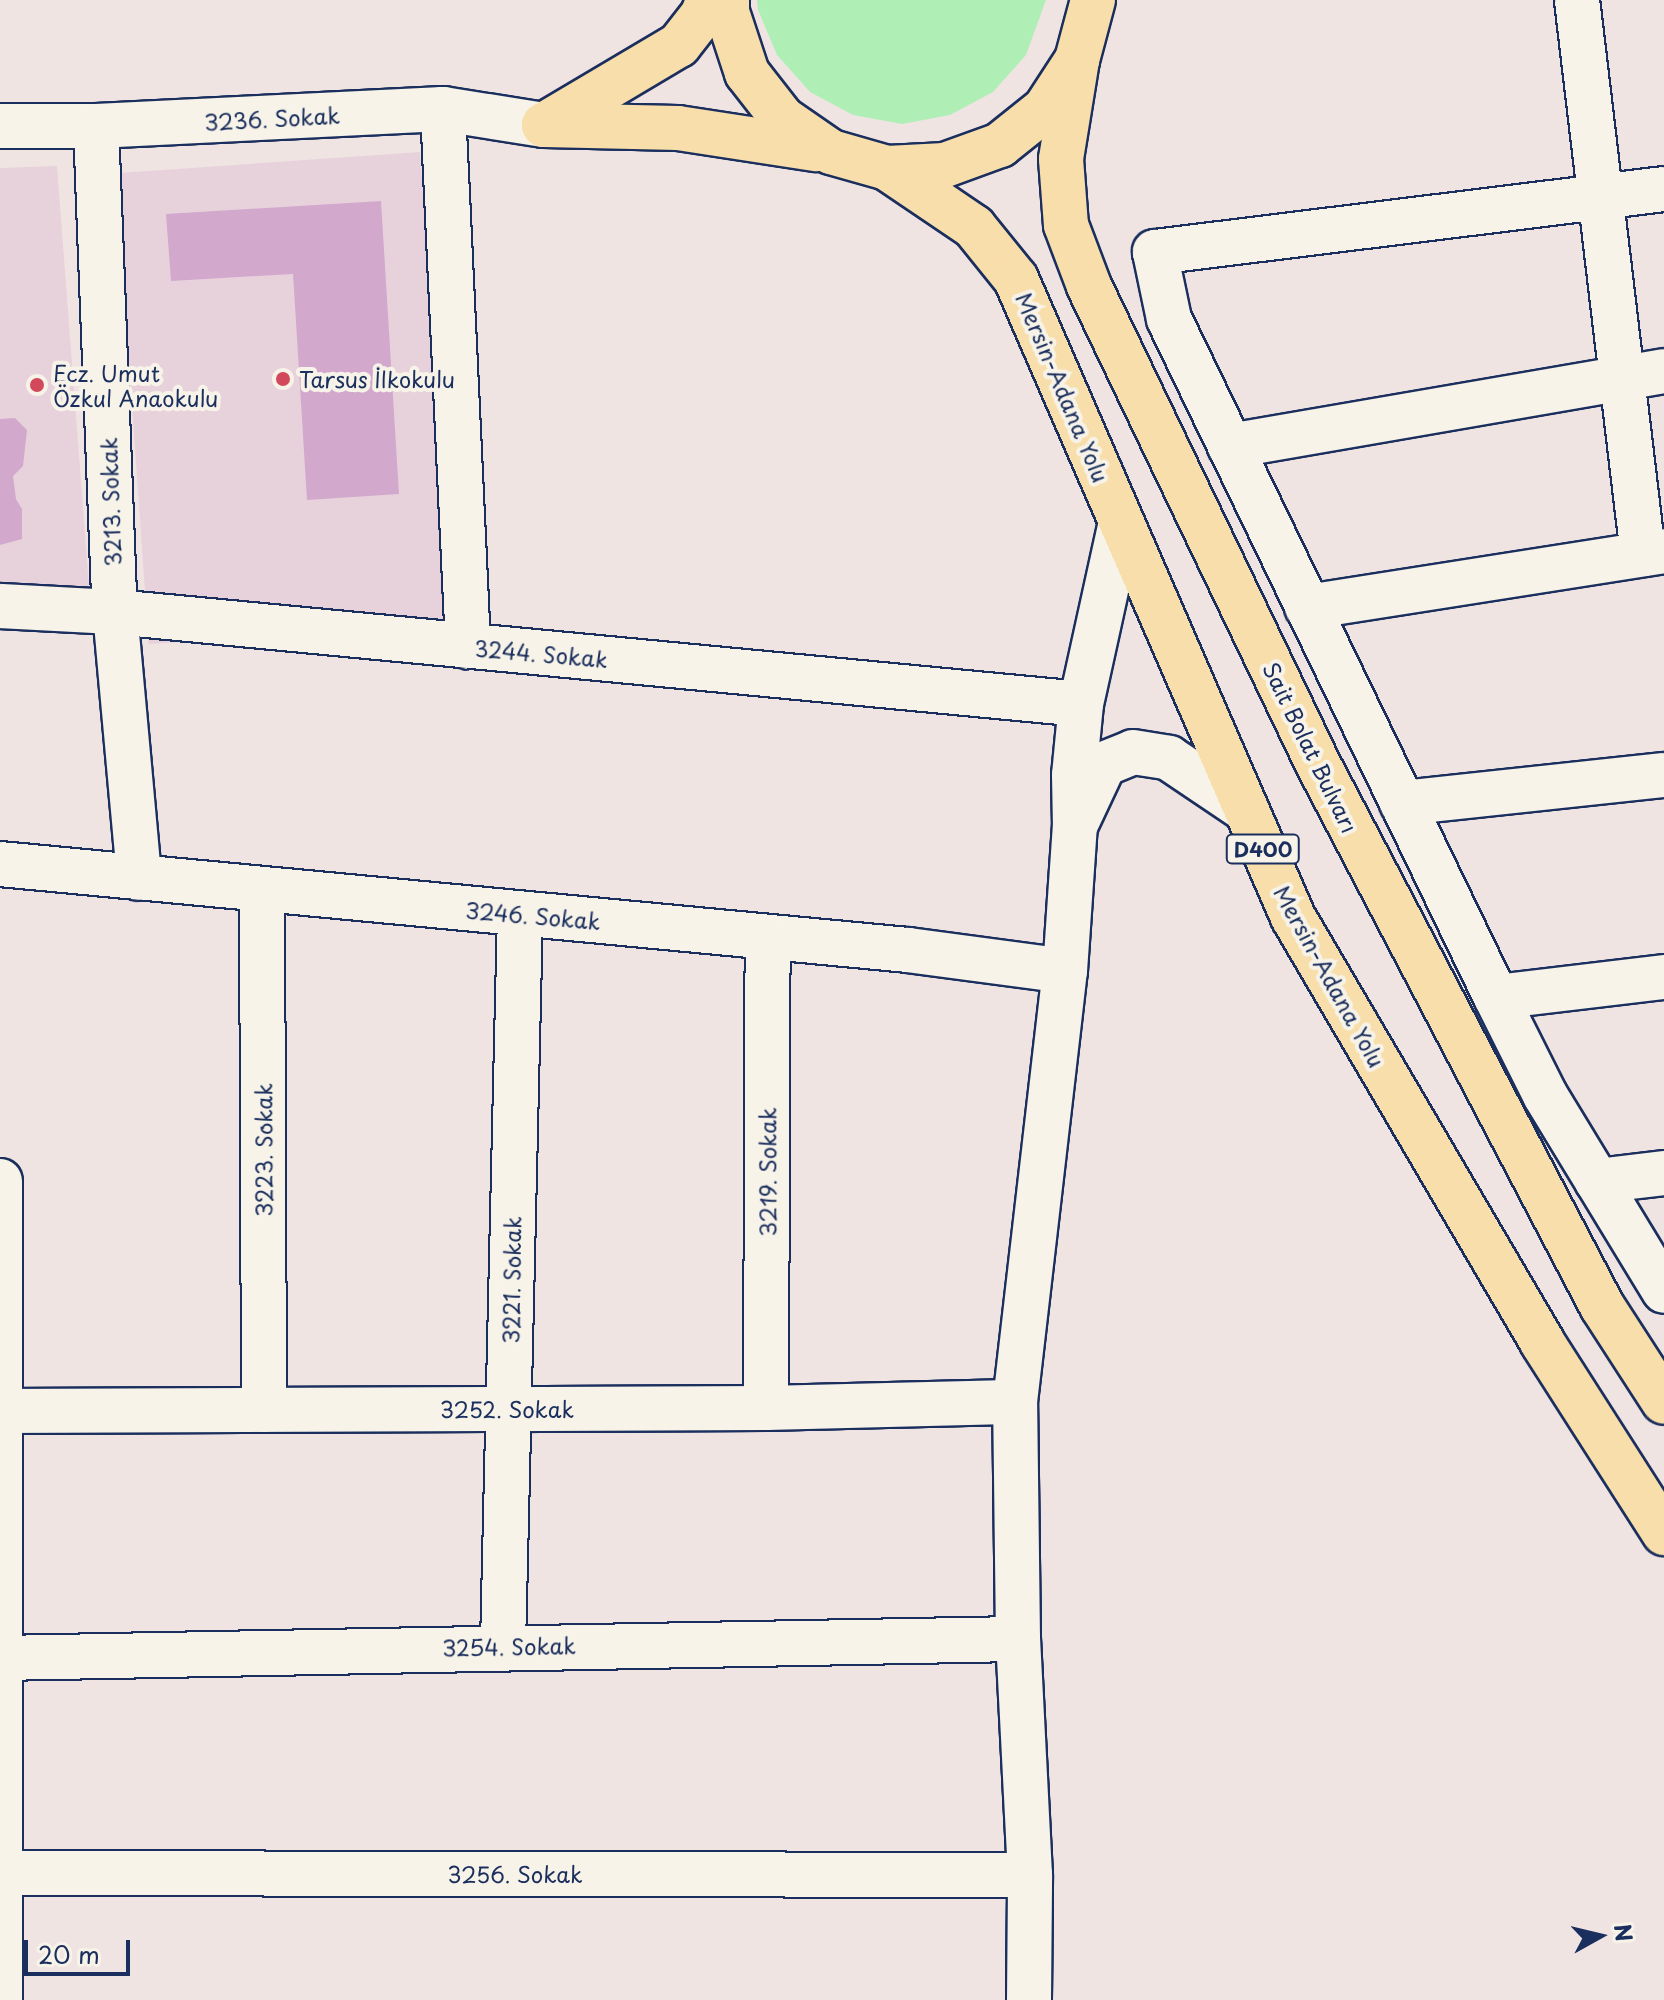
<!DOCTYPE html>
<html>
<head>
<meta charset="utf-8">
<style>
	body { margin:0 }
	#map { position:relative; width:1664px; height:2000px; overflow:hidden; background:#f0e4e3; font-family:"Playpen Sans",sans-serif }
	div>[style] { position:absolute }
	.built>* { inset:0; background:#e7d2dc; transform-origin:0 0 }
	.green>* { inset:0; background:#afefb6 }
	.building>* { inset:0; background:#d2a8cd }
	.roads { filter:drop-shadow(2px 0 #1b2f5e) drop-shadow(-2px 0 #1b2f5e) drop-shadow(0 2px #1b2f5e) drop-shadow(0 -2px #1b2f5e) }
	.minor>* { height:44px; margin:-22px; padding:0 22px; transform-origin:22px; border-radius:22px; background:#f7f3e8 }
	.highway>* { height:44px; margin:-22px; padding:0 22px; transform-origin:22px; border-radius:22px; background:#f8deab }
	.dots>* { width:22px; height:22px; translate:-50% -50%; box-sizing:border-box; border:4px solid #f7f3e8; border-radius:50% }
	span { translate:-50% -50%; white-space:nowrap; text-align:center; line-height:1.15; -webkit-text-stroke:8px #f7f3e8; paint-order:stroke }
	.shield-label span { padding:2px 6px; background:#f7f3e8; border:2px solid; border-radius:6px; -webkit-text-stroke-width:0 }
	.shield-label { font-size:20px; color:#1b2f5e; font-weight:700 }
	.street-label { font-size:22px; color:#1b2f5e }
	.poi-label { font-size:22px; color:#1b2f5e }
	.left { translate:0 -50%; text-align:left }
	.north { position:absolute; left:1560px; top:1896px; width:80px; height:80px; -webkit-text-stroke:6px #f7f3e8; paint-order:stroke; rotate:82deg; font-size:22px; font-weight:700; line-height:32px; text-align:center; color:#1b2f5e }
	.north::after { content:''; display:block; margin:auto; width:28px; height:36px; background:#1b2f5e; clip-path:polygon(50% 0,100% 100%,50% 72%,0 100%) }
	.scale { position:absolute; left:24px; top:1940px; width:106px; height:36px; box-sizing:border-box; border:4px solid #1b2f5e; border-top:0; padding-left:10px; font-size:24px; line-height:28px; white-space:nowrap; color:#1b2f5e; -webkit-text-stroke:6px #f7f3e8; paint-order:stroke }
</style>
</head>
<body>
<div id="map">
	<div class="built">
		<i style="left:420px;top:152px;width:472px;height:305px;rotate:86deg"></i>
		<i style="clip-path:polygon(57px 166px,89px 586px,0 583px,0 168px)"></i>
	</div>
	<div class="green">
		<i style="clip-path:polygon(757px 0,1046px 0,1026px 55px,993px 92px,950px 115px,902px 124px,853px 115px,810px 92px,777px 55px,758px 10px)"></i>
	</div>
	<div class="building">
		<i style="clip-path:polygon(381px 201px,399px 494px,307px 500px,293px 274px,171px 281px,166px 214px)"></i>
		<i style="clip-path:polygon(15px 418px,27px 430px,23px 466px,13px 476px,16px 499px,22px 509px,22px 539px,0 545px,0 419px)"></i>
	</div>
	<div class="roads">
		<div class="minor">
			<i style="left:1577px;top:0;width:558px;rotate:83.21deg"></i>
			<i style="left:443px;top:109px;width:538px;rotate:87.33deg"></i>
			<i style="left:0;top:126px;width:96px"></i>
			<i style="left:96px;top:126px;width:347px;rotate:-2.8deg"></i>
			<i style="left:443px;top:109px;width:102px;rotate:9deg"></i>
			<i style="left:96px;top:126px;width:486px;rotate:87.8deg"></i>
			<i style="left:115px;top:612px;width:267px;rotate:84.8deg"></i>
			<i style="left:1664px;top:189px;width:513px;rotate:172.94deg"></i>
			<i style="left:1155px;top:252px;width:68px;rotate:78.2deg"></i>
			<i style="left:1169px;top:319px;width:753px;rotate:64.25deg"></i>
			<i style="left:1496px;top:997px;width:110px;rotate:63.4deg"></i>
			<i style="left:1545px;top:1095px;width:229px;rotate:58.7deg"></i>
			<i style="left:1230px;top:446px;width:440px;rotate:-9.8deg"></i>
			<i style="left:1121px;top:522px;width:186px;rotate:102.4deg"></i>
			<i style="left:1081px;top:704px;width:71px;rotate:95.6deg"></i>
			<i style="left:1074px;top:775px;width:51px;rotate:88.9deg"></i>
			<i style="left:1075px;top:826px;width:68px;rotate:-64.9deg"></i>
			<i style="left:1104px;top:764px;width:31px;rotate:-22deg"></i>
			<i style="left:1133px;top:752px;width:36px;rotate:9deg"></i>
			<i style="left:1169px;top:758px;width:93px;rotate:34deg"></i>
			<i style="left:0;top:606px;width:115px;rotate:3deg"></i>
			<i style="left:115px;top:612px;width:970px;rotate:5.44deg"></i>
			<i style="left:1307px;top:607px;width:361px;rotate:-8.9deg"></i>
			<i style="left:1402px;top:803px;width:263px;rotate:-6.1deg"></i>
			<i style="left:0;top:864px;width:912px;rotate:5.41deg"></i>
			<i style="left:908px;top:950px;width:158px;rotate:7.6deg"></i>
			<i style="left:262px;top:890px;width:520px;rotate:89.78deg"></i>
			<i style="left:1496px;top:997px;width:169px;rotate:-6.8deg"></i>
			<i style="left:0;top:1181px;width:819px;rotate:90deg"></i>
			<i style="left:1597px;top:1181px;width:67px;rotate:-6.8deg"></i>
			<i style="left:766px;top:1408px;width:471px;rotate:-89.8deg"></i>
			<i style="left:0;top:1411px;width:766px;rotate:-0.22deg"></i>
			<i style="left:766px;top:1408px;width:249px;rotate:-1.4deg"></i>
			<i style="left:503px;top:1646px;width:732px;rotate:-88.67deg"></i>
			<i style="left:0;top:1658px;width:1018px;rotate:-1.07deg"></i>
			<i style="left:0;top:1873px;width:1030px;rotate:0.11deg"></i>
			<i style="left:1029px;top:2000px;width:125px;rotate:-89.5deg"></i>
			<i style="left:1030px;top:1875px;width:236px;rotate:-92.9deg"></i>
			<i style="left:1018px;top:1639px;width:237px;rotate:-90.7deg"></i>
			<i style="left:1015px;top:1402px;width:434px;rotate:-83.4deg"></i>
			<i style="left:1065px;top:971px;width:145px;rotate:-86.1deg"></i>
		</div>
		<div class="highway">
			<i style="left:727px;top:0;width:12px;rotate:90deg"></i>
			<i style="left:727px;top:12px;width:64px;rotate:71.8deg"></i>
			<i style="left:747px;top:73px;width:58px;rotate:52deg"></i>
			<i style="left:783px;top:119px;width:58px;rotate:34.5deg"></i>
			<i style="left:831px;top:152px;width:58px;rotate:15.9deg"></i>
			<i style="left:887px;top:168px;width:58px;rotate:-3deg"></i>
			<i style="left:945px;top:165px;width:59px;rotate:-20deg"></i>
			<i style="left:1000px;top:145px;width:58px;rotate:-38.7deg"></i>
			<i style="left:1045px;top:109px;width:59px;rotate:-56.9deg"></i>
			<i style="left:1077px;top:60px;width:62px;rotate:-75.1deg"></i>
			<i style="left:1077px;top:60px;width:100px;rotate:99.2deg"></i>
			<i style="left:1061px;top:159px;width:66px;rotate:85.7deg"></i>
			<i style="left:1066px;top:225px;width:65px;rotate:69.3deg"></i>
			<i style="left:1089px;top:286px;width:530px;rotate:64.4deg"></i>
			<i style="left:1318px;top:764px;width:612px;rotate:62.35deg"></i>
			<i style="left:1602px;top:1306px;width:114px;rotate:57.1deg"></i>
			<i style="left:544px;top:125px;width:134px;rotate:1.3deg"></i>
			<i style="left:678px;top:128px;width:140px;rotate:8.7deg"></i>
			<i style="left:544px;top:125px;width:157px;rotate:-30.7deg"></i>
			<i style="left:679px;top:45px;width:39px;rotate:-52deg"></i>
			<i style="left:703px;top:14px;width:15px;rotate:-70deg"></i>
			<i style="left:887px;top:168px;width:105px;rotate:34.1deg"></i>
			<i style="left:974px;top:227px;width:67px;rotate:51.1deg"></i>
			<i style="left:1016px;top:279px;width:696px;rotate:66.53deg"></i>
			<i style="left:1293px;top:917px;width:493px;rotate:59.6deg"></i>
			<i style="left:1542px;top:1342px;width:227px;rotate:57.4deg"></i>
		</div>
	</div>
	<div class="dots">
		<i style="left:283px;top:379px;background:#d1495b"></i>
		<i style="left:37px;top:385px;background:#d1495b"></i>
	</div>
	<div class="shield-label">
		<span style="left:1263px;top:849px">D400</span>
	</div>
	<div class="street-label">
		<span style="left:272px;top:118px;rotate:-3deg">3236. Sokak</span>
		<span style="left:1063px;top:387px;rotate:67deg">Mersin-Adana Yolu</span>
		<span style="left:110px;top:502px;rotate:-92deg">3213. Sokak</span>
		<span style="left:541px;top:653px;rotate:5deg">3244. Sokak</span>
		<span style="left:1311px;top:747px;rotate:64deg">Sait Bolat Bulvarı</span>
		<span style="left:533px;top:915px;rotate:5deg">3246. Sokak</span>
		<span style="left:1330px;top:976px;rotate:61deg">Mersin-Adana Yolu</span>
		<span style="left:263px;top:1150px;rotate:-90deg">3223. Sokak</span>
		<span style="left:767px;top:1172px;rotate:-90deg">3219. Sokak</span>
		<span style="left:511px;top:1280px;rotate:-89deg">3221. Sokak</span>
		<span style="left:507px;top:1409px">3252. Sokak</span>
		<span style="left:509px;top:1646px;rotate:-1deg">3254. Sokak</span>
		<span style="left:515px;top:1874px">3256. Sokak</span>
	</div>
	<div class="poi-label">
		<span class="left" style="left:53px;top:385px">Ecz. Umut<br>Özkul Anaokulu</span>
		<span class="left" style="left:299px;top:379px">Tarsus İlkokulu</span>
	</div>
	<div class="north">N</div>
	<div class="scale">20 m</div>
</div>
</body>
</html>
